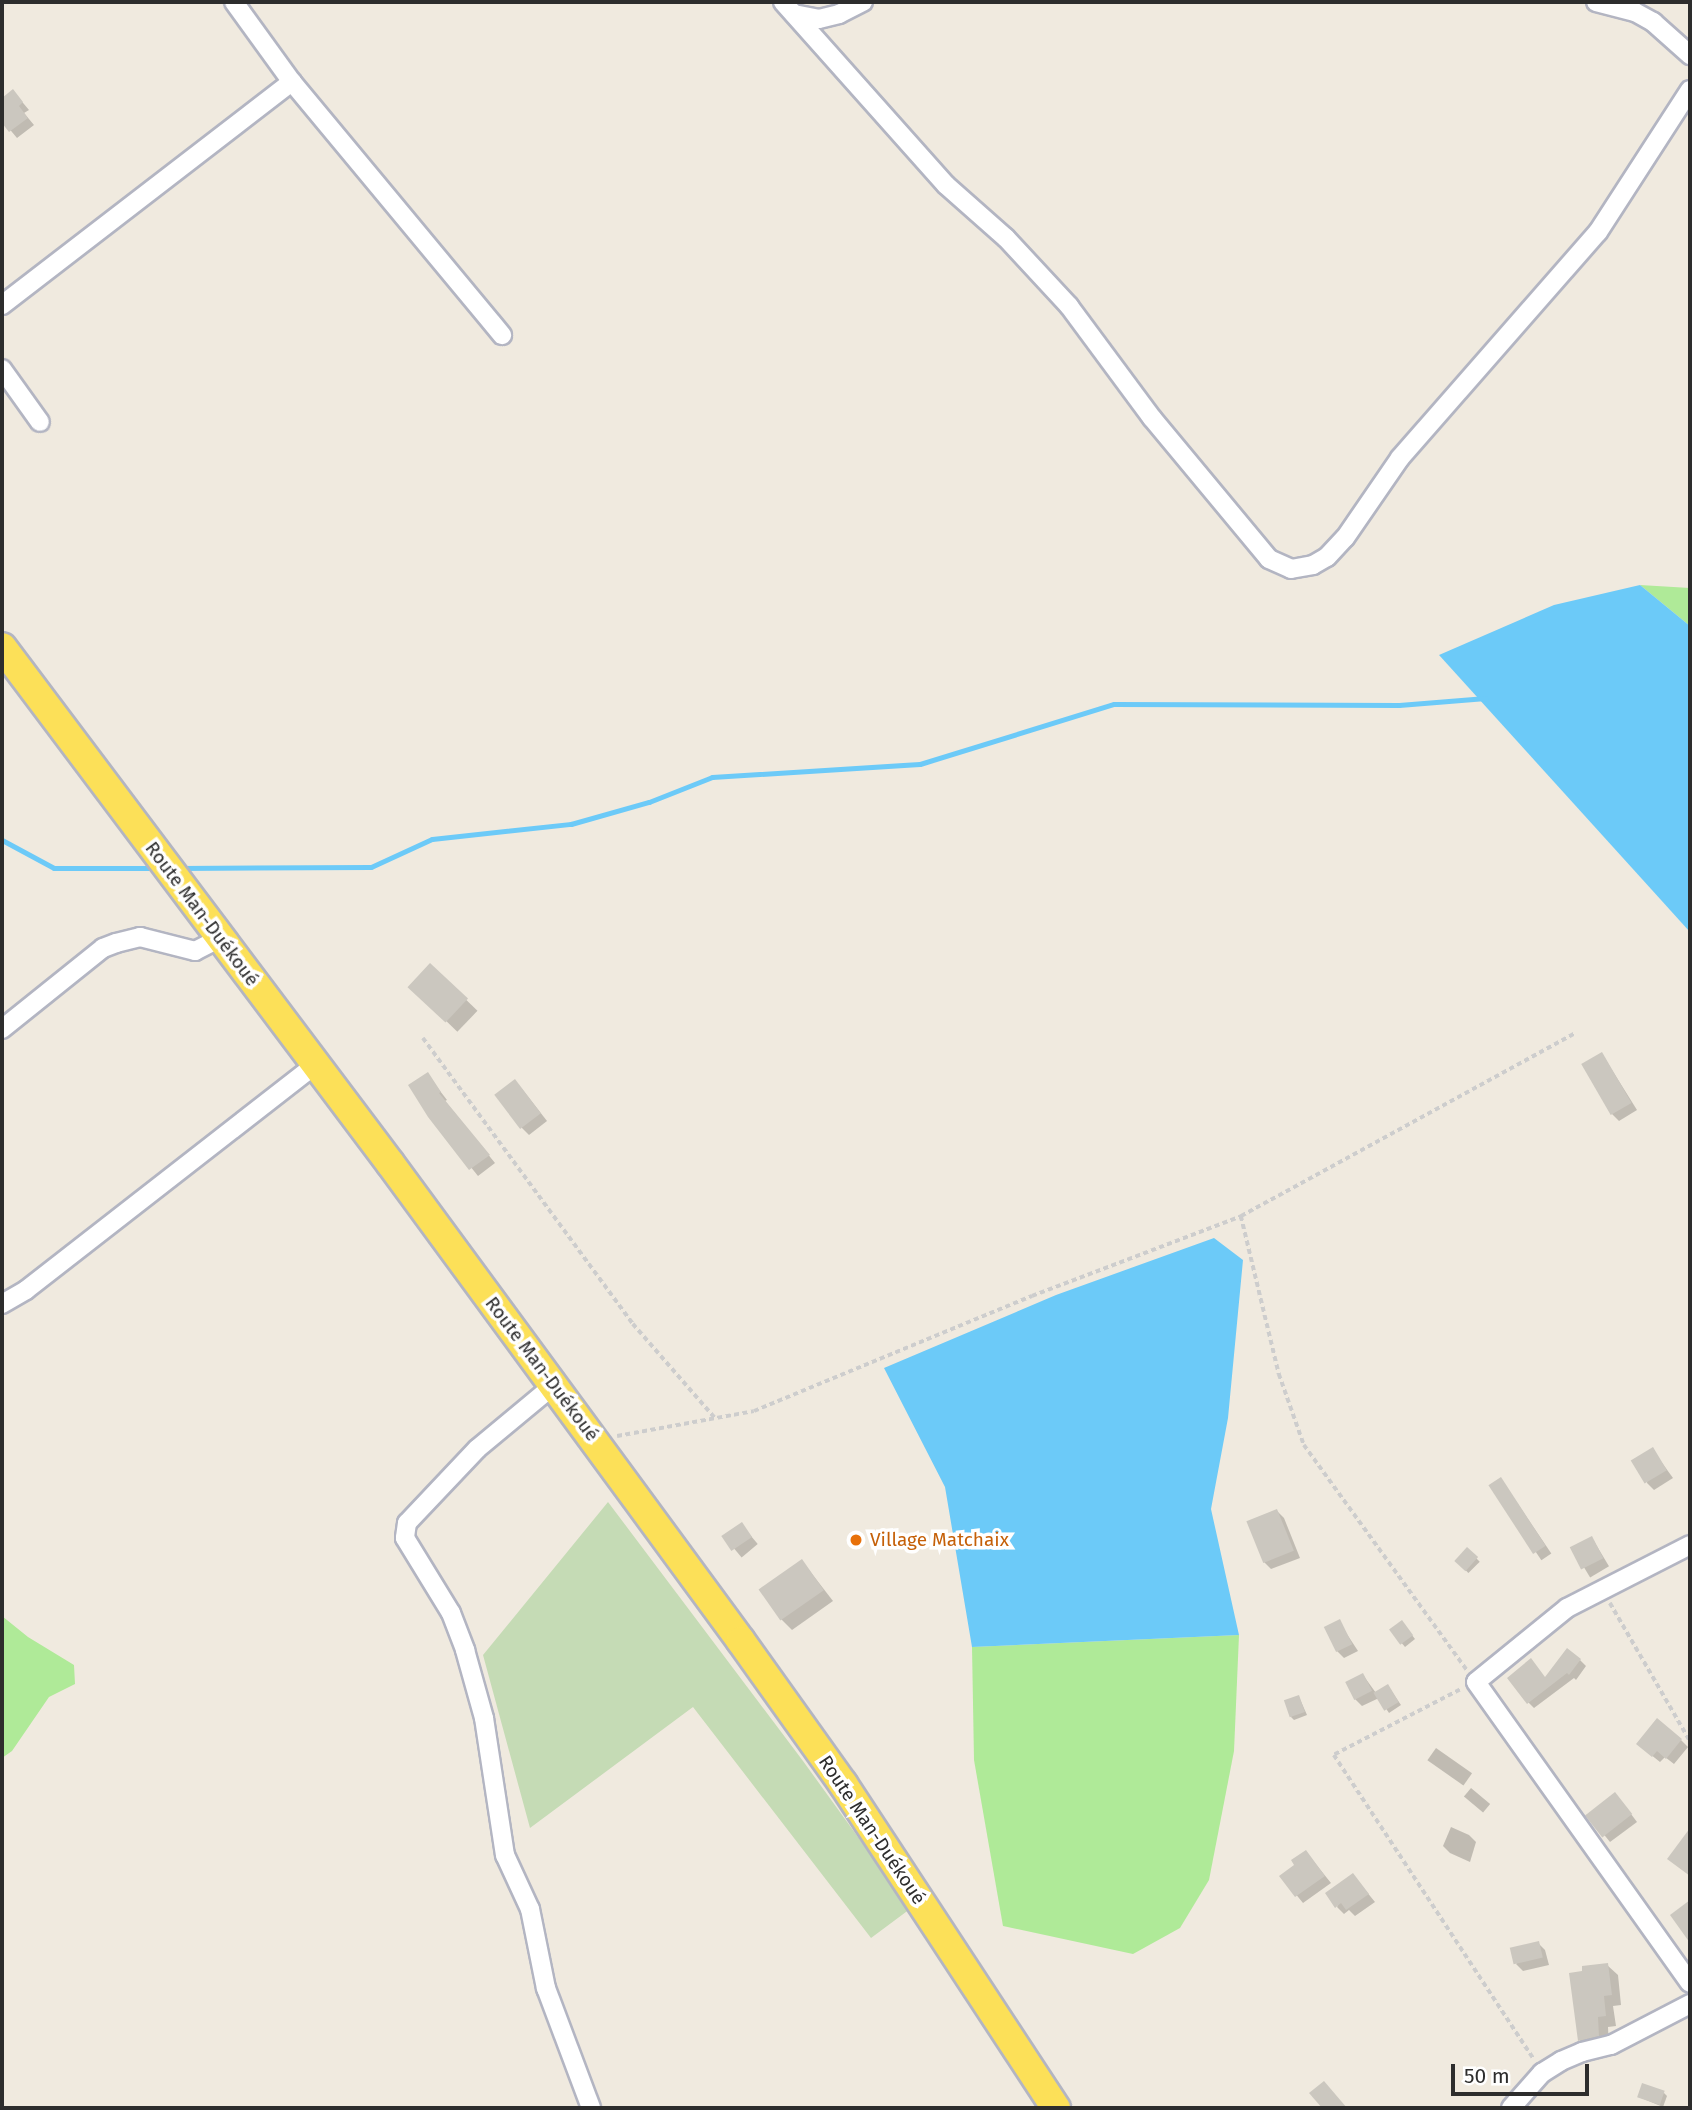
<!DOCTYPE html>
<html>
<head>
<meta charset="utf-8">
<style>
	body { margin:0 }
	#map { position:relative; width:1692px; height:2110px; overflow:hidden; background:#f0eadf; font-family:"Fira Sans",sans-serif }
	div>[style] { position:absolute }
	.green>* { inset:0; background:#afea98 }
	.cemetery>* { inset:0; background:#c5dbb5 }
	.water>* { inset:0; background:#6ccaf8 }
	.shadow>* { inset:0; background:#0003; transform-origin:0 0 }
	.stream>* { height:5px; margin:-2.5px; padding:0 2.5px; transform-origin:2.5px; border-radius:2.5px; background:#6ccaf8 }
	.building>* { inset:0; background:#cbc7bf; transform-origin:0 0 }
	.path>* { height:3.5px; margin-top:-1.75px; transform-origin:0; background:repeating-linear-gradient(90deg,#cdcdcd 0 5px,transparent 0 8.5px) }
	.roads { filter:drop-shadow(2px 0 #b3b5c2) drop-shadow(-2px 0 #b3b5c2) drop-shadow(0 2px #b3b5c2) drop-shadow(0 -2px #b3b5c2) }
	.street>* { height:18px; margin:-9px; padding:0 9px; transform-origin:9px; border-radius:9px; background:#fff }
	.primary>* { height:28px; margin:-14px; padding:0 14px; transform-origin:14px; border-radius:14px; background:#fce058 }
	.dots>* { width:19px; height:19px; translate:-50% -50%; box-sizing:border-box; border:4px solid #fff; border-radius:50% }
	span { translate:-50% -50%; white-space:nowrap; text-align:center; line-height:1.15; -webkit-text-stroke:7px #fff; paint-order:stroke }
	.street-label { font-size:19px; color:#2d2d2d }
	.food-label { font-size:19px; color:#c56008 }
	.left { translate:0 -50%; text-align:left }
	.frame { position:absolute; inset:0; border:4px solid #2d2d2d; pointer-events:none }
	.scale { position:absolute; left:1451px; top:2064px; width:138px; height:32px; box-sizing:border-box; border:4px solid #2d2d2d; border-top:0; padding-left:9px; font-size:21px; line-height:24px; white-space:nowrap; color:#2d2d2d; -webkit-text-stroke:5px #fff; paint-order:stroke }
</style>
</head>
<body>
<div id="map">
	<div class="green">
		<i style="clip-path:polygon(1640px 585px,1690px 588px,1690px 626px)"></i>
		<i style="clip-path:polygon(2px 1616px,28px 1637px,74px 1665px,75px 1684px,49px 1697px,12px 1751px,2px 1758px)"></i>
		<i style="clip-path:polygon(1239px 1635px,1234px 1751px,1209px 1880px,1180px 1928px,1133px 1954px,1003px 1926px,974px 1760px,972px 1647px)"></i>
	</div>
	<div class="cemetery">
		<i style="clip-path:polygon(608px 1502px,803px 1761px,910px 1909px,871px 1938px,693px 1707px,530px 1828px,483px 1655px)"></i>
	</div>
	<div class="water">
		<i style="clip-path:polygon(1640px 585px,1690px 626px,1690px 932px,1439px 655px,1554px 605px)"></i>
		<i style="clip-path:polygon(1214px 1238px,1243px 1260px,1228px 1418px,1211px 1509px,1239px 1635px,972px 1647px,945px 1487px,884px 1368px,1056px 1295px)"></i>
	</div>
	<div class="shadow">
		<i style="clip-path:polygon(13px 91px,29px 110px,24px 113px,34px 125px,17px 138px,2px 120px,2px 100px)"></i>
		<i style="left:430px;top:965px;width:66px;height:29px;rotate:44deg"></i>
		<i style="clip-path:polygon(1602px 1054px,1637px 1110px,1619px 1121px,1612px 1114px)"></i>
		<i style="clip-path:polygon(427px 1074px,447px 1100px,445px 1101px,495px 1163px,478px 1176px,430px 1116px)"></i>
		<i style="clip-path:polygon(522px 1089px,547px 1121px,529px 1135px,522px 1128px)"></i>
		<i style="clip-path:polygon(1652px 1449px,1673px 1478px,1654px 1490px,1647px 1483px)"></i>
		<i style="left:1501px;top:1479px;width:90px;height:12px;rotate:56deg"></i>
		<i style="clip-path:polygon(1277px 1511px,1284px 1518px,1300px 1558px,1271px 1569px,1264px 1562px)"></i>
		<i style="left:741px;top:1524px;width:26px;height:21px;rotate:50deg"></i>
		<i style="left:1592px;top:1538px;width:33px;height:22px;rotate:59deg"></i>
		<i style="left:1467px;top:1549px;width:18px;height:16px;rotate:45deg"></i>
		<i style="clip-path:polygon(802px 1561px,833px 1601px,792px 1630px,781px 1619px)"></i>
		<i style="clip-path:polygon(1339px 1622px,1358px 1651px,1344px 1658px,1337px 1651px)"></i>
		<i style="clip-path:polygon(1404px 1625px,1415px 1639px,1405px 1647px,1391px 1630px)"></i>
		<i style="clip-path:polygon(1580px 1660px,1586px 1666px,1576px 1680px,1574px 1678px,1534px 1708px,1528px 1702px,1546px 1679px)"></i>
		<i style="clip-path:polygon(1363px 1675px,1376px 1693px,1390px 1689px,1401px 1705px,1389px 1713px,1379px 1698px,1362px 1706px,1355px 1699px)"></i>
		<i style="clip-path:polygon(1299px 1697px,1307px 1715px,1294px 1720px,1291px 1717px)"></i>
		<i style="clip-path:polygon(1681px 1740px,1688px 1747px,1674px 1764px,1665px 1757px,1660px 1762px,1645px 1750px)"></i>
		<i style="left:1436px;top:1748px;width:44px;height:15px;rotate:35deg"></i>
		<i style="left:1471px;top:1788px;width:25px;height:11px;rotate:40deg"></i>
		<i style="clip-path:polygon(1622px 1802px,1637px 1822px,1610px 1842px,1588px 1815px)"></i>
		<i style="clip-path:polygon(1451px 1827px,1469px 1835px,1476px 1842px,1470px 1862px,1450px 1853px,1443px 1846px)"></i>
		<i style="clip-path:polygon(1306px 1852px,1331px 1883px,1303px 1903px,1281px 1876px,1297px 1865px)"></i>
		<i style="clip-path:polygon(1353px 1875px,1375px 1902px,1355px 1916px,1349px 1910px,1344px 1914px,1337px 1907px)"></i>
		<i style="clip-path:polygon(1538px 1943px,1545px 1950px,1549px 1965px,1523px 1971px,1516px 1964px)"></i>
		<i style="clip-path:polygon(1607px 1965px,1618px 1975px,1621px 2005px,1613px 2006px,1616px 2026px,1608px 2027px,1609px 2046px,1590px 2051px,1580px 2041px)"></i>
		<i style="clip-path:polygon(1664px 2093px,1667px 2096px,1663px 2107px,1639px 2097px)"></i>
	</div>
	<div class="stream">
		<i style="left:2px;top:840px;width:59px;rotate:28.3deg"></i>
		<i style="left:54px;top:868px;width:102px"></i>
		<i style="left:180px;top:868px;width:191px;rotate:-0.3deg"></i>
		<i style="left:371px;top:867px;width:67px;rotate:-24.7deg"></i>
		<i style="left:432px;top:839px;width:140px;rotate:-6.2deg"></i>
		<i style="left:571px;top:824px;width:81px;rotate:-15.8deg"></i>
		<i style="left:649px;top:802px;width:68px;rotate:-21.6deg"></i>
		<i style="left:712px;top:777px;width:208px;rotate:-3.6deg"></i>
		<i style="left:920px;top:764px;width:203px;rotate:-17.2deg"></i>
		<i style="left:1114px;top:704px;width:285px;rotate:0.2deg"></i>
		<i style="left:1399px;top:705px;width:87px;rotate:-4.6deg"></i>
	</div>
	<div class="building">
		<i style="clip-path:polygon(13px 89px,23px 102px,19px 106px,28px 118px,9px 132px,2px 123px,2px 98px)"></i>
		<i style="left:430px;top:963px;width:52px;height:33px;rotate:43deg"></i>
		<i style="left:1602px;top:1052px;width:59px;height:24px;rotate:60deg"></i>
		<i style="clip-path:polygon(428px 1072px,441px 1092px,439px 1093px,490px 1155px,469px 1170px,428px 1117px,408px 1085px)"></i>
		<i style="left:515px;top:1079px;width:43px;height:26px;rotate:53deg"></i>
		<i style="left:1653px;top:1447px;width:27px;height:26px;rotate:59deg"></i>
		<i style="left:1501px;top:1477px;width:82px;height:15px;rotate:57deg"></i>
		<i style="left:1277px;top:1509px;width:45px;height:33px;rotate:68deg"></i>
		<i style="left:742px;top:1522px;width:18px;height:25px;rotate:56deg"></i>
		<i style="left:1592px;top:1536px;width:25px;height:25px;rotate:63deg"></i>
		<i style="left:1467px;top:1547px;width:15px;height:19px;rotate:42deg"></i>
		<i style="left:802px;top:1559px;width:38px;height:53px;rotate:55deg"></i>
		<i style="left:1340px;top:1619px;width:28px;height:18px;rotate:64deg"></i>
		<i style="left:1402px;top:1620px;width:19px;height:16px;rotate:54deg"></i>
		<i style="clip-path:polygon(1567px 1648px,1581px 1659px,1569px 1675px,1567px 1673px,1527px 1704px,1507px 1678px,1531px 1658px,1545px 1677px)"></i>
		<i style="left:1363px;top:1673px;width:20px;height:20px;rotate:63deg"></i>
		<i style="left:1388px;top:1684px;width:21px;height:17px;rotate:59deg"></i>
		<i style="left:1299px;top:1695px;width:18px;height:16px;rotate:71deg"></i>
		<i style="clip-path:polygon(1657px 1718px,1682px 1739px,1666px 1759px,1657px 1751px,1652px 1757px,1636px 1744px)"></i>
		<i style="left:1615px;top:1792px;width:28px;height:38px;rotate:52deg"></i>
		<i style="clip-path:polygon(1690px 1828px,1690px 1876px,1667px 1859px)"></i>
		<i style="clip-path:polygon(1306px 1850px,1325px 1876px,1295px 1897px,1279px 1876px,1294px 1865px,1291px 1860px)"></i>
		<i style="clip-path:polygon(1353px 1873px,1369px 1894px,1346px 1910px,1341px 1903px,1335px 1908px,1325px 1893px)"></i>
		<i style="clip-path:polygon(1690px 1900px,1690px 1943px,1670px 1915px)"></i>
		<i style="left:1539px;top:1941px;width:17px;height:30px;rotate:77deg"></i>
		<i style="clip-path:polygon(1608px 1963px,1612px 1995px,1604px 1996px,1606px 2016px,1598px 2017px,1599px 2036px,1578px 2041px,1569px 1973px,1582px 1971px,1582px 1966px)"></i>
		<i style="clip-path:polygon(1324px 2081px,1347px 2108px,1322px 2108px,1309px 2093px)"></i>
		<i style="left:1642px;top:2083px;width:24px;height:15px;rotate:19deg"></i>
	</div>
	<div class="path">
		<i style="left:423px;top:1038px;width:355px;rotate:53.7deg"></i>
		<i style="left:633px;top:1324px;width:125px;rotate:48.9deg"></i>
		<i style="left:1241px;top:1216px;width:163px;rotate:76.5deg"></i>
		<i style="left:1279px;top:1374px;width:75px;rotate:70.6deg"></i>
		<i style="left:1304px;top:1445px;width:278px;rotate:54.1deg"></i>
		<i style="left:617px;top:1436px;width:139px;rotate:-10.3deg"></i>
		<i style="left:754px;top:1411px;width:301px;rotate:-22.5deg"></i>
		<i style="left:1032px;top:1296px;width:224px;rotate:-20.9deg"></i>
		<i style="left:1241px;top:1216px;width:381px;rotate:-28.7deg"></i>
		<i style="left:1610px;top:1603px;width:160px;rotate:59.9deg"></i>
		<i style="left:1460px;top:1690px;width:142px;rotate:152.7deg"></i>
		<i style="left:1334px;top:1755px;width:365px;rotate:56.7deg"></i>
	</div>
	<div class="roads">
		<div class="street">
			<i style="left:234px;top:2px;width:99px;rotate:54.1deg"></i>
			<i style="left:292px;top:82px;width:329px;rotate:50.3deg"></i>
			<i style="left:783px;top:2px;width:245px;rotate:48.3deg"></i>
			<i style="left:946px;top:185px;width:80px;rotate:41.5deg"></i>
			<i style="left:1006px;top:238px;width:93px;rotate:47.2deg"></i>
			<i style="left:1069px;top:306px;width:139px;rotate:53.5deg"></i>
			<i style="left:1152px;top:418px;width:183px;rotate:50.3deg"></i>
			<i style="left:1269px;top:559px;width:24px;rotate:24deg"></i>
			<i style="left:1291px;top:569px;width:22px;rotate:-10deg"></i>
			<i style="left:1313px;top:565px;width:16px;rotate:-30deg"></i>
			<i style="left:1327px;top:557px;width:26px;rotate:-47deg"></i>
			<i style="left:1345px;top:538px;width:97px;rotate:-55.5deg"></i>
			<i style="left:1400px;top:458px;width:300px;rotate:-48.8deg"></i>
			<i style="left:1598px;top:232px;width:169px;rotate:-57.1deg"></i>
			<i style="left:1596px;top:2px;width:40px;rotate:14.4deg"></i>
			<i style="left:1635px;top:12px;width:21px;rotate:29deg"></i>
			<i style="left:1653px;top:22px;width:50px;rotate:41.7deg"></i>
			<i style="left:794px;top:14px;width:25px;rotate:11deg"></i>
			<i style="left:819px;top:19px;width:21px;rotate:-14deg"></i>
			<i style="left:839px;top:14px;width:27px;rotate:-27deg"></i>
			<i style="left:2px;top:305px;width:366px;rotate:-37.6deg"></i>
			<i style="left:2px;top:369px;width:65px;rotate:54.4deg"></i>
			<i style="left:2px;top:1029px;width:129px;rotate:-38.7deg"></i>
			<i style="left:103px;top:948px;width:14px;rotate:-21deg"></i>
			<i style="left:116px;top:943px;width:25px;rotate:-14deg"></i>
			<i style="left:140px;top:937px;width:57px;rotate:14.3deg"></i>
			<i style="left:195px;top:951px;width:29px;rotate:-27deg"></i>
			<i style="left:2px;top:1304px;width:28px;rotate:-30deg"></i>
			<i style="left:26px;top:1290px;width:366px;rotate:-37.9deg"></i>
			<i style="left:554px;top:1385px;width:100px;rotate:140.3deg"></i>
			<i style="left:477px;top:1449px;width:102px;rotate:133.4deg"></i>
			<i style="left:407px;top:1523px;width:15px;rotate:98deg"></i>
			<i style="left:405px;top:1538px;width:88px;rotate:58.5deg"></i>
			<i style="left:451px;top:1613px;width:40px;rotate:69deg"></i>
			<i style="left:465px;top:1650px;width:71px;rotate:74.4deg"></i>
			<i style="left:484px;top:1718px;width:139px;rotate:81.3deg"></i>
			<i style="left:505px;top:1855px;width:60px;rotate:65.2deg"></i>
			<i style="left:530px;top:1909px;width:81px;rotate:78.6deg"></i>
			<i style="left:546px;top:1988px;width:128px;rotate:69.4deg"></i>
			<i style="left:1690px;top:1545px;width:138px;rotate:152.9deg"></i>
			<i style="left:1567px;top:1608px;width:117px;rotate:140.9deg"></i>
			<i style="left:1476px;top:1682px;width:369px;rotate:54.6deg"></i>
			<i style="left:1511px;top:2108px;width:47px;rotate:-48.5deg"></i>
			<i style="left:1542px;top:2073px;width:22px;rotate:-32deg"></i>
			<i style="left:1561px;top:2061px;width:23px;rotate:-23deg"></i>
			<i style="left:1582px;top:2052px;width:30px;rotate:-14deg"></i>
			<i style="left:1611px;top:2045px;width:89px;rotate:-27.4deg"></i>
		</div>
		<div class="primary">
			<i style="left:2px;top:647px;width:646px;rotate:53.06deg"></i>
			<i style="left:390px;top:1163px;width:593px;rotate:53.71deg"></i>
			<i style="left:741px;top:1641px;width:176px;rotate:54.5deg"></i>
			<i style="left:843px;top:1784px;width:388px;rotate:56.7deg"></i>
		</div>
	</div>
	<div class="dots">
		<i style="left:856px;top:1540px;background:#e8710a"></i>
	</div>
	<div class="street-label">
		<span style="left:202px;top:914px;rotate:53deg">Route Man-Duékoué</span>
		<span style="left:542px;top:1369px;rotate:53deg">Route Man-Duékoué</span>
		<span style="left:872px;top:1830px;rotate:56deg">Route Man-Duékoué</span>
	</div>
	<div class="food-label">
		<span class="left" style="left:870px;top:1540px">Village Matchaix</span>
	</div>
	<div class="frame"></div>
	<div class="scale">50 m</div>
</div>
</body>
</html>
